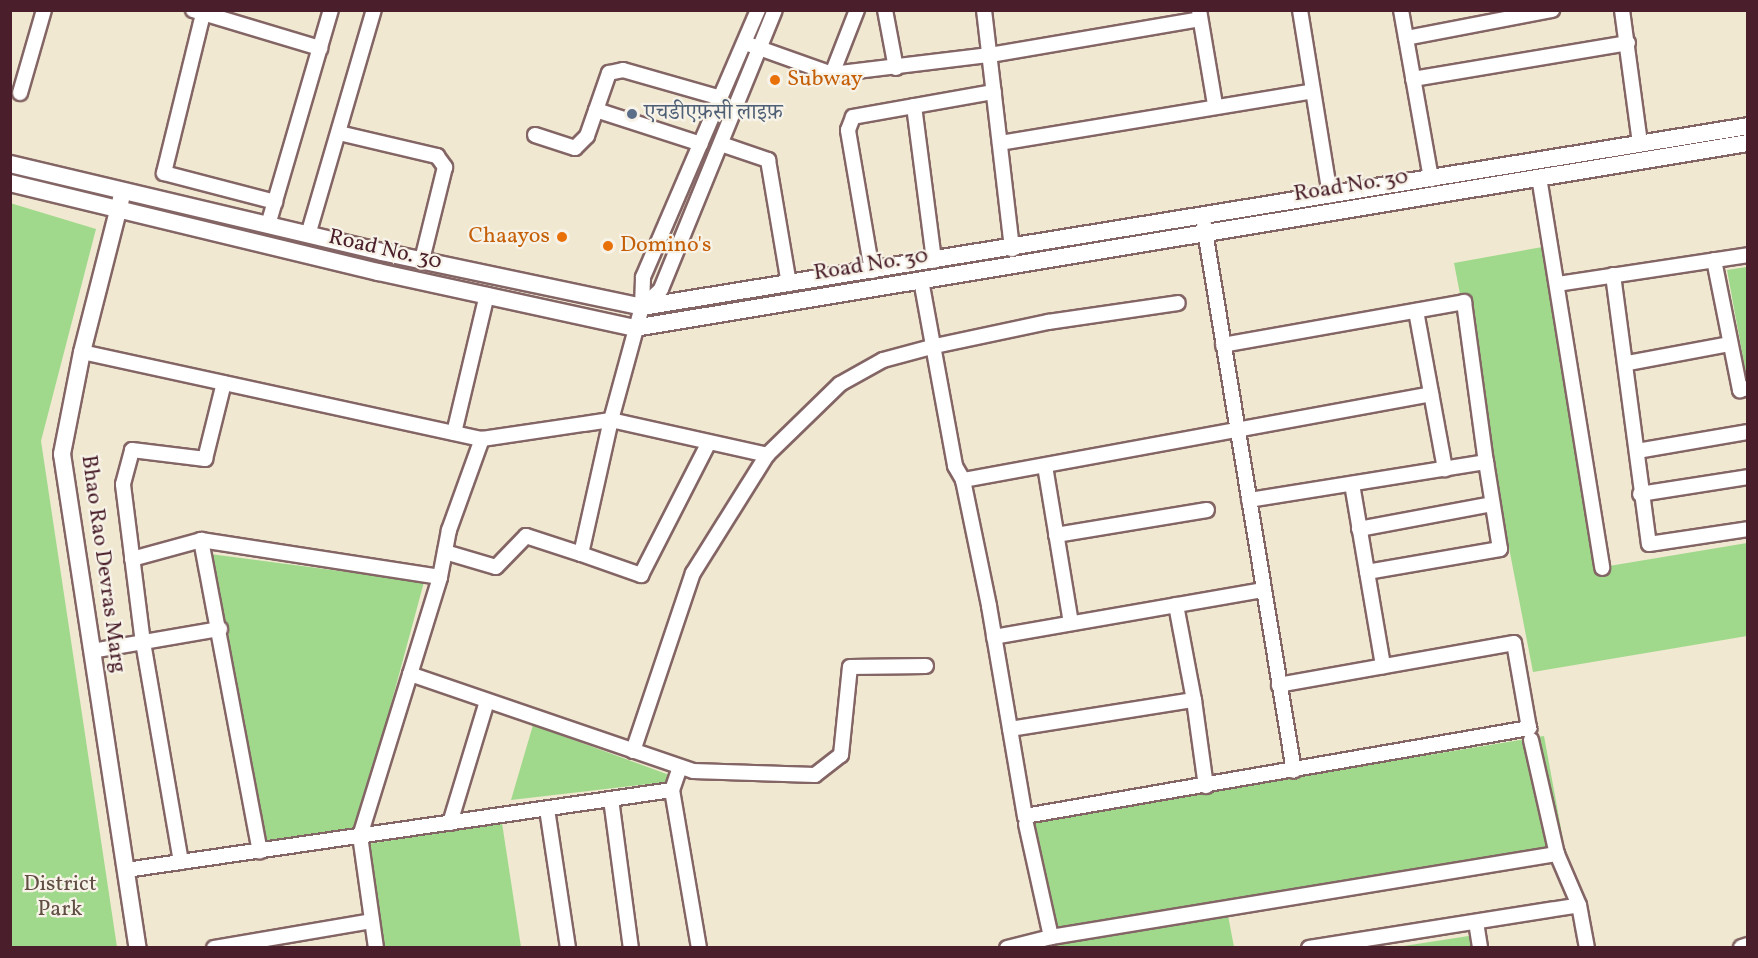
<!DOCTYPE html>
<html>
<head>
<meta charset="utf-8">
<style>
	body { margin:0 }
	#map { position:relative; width:1758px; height:958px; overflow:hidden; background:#f0e8d0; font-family:Vollkorn,"Noto Serif Devanagari",serif }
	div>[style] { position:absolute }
	.green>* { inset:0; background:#a0d98c }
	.roads { filter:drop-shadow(2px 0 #846565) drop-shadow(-2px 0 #846565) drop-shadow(0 2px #846565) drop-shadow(0 -2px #846565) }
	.minor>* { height:14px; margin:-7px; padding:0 7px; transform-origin:7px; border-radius:7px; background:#fff }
	.tertiary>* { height:16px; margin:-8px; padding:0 8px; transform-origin:8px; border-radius:8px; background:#fff }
	.dots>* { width:16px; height:16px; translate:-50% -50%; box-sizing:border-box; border:3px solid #f7f3e8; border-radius:50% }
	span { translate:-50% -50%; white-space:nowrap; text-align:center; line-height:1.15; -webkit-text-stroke:4.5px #f7f3e8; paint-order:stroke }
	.food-label { font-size:22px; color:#c56008 }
	.left { translate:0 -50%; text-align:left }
	.right { translate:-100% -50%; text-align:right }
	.service-label { font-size:22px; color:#4e5e75 }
	.street-label { font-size:22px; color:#4a1f2b }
	.park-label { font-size:22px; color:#604e43 }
	.frame { position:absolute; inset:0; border:12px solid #4a1f2b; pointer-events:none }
</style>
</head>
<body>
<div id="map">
	<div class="green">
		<i style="clip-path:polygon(10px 203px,96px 229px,41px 441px,117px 947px,11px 947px)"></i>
		<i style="clip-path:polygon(1548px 246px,1609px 566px,1747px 543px,1747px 636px,1533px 672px,1454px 263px)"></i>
		<i style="clip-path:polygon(1747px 267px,1748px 267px,1747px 379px,1727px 270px)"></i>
		<i style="clip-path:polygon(210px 554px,424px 582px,357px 830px,267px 844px)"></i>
		<i style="clip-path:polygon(533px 725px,683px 780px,511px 800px)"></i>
		<i style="clip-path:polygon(1544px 736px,1565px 850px,1227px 910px,1234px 947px,1017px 948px,1044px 942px,1020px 822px)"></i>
		<i style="clip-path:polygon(502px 823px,521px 947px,384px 947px,368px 844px)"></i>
		<i style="clip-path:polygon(1475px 935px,1477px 948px,1391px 948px)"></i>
	</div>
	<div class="roads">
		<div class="minor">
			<i style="left:193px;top:10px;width:133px;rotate:16.7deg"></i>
			<i style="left:204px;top:10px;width:168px;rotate:103.8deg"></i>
			<i style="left:164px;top:173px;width:115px;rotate:14.6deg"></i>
			<i style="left:885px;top:10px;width:59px;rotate:79.3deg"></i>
			<i style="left:984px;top:10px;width:241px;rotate:83.3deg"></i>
			<i style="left:1199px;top:10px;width:96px;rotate:80.4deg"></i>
			<i style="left:1300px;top:10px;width:188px;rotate:80.8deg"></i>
			<i style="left:1401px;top:10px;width:172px;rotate:79.9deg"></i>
			<i style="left:1622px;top:10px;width:135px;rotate:82.3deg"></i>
			<i style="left:1406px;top:38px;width:149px;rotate:-10.9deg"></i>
			<i style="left:745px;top:43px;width:92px;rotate:19.6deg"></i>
			<i style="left:832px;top:74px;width:159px;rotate:-6.9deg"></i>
			<i style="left:990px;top:55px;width:213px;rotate:-9.7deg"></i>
			<i style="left:832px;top:74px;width:69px;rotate:-68.7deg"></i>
			<i style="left:1413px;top:79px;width:218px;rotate:-9.5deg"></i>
			<i style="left:20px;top:93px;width:86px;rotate:-73.9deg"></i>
			<i style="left:914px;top:106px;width:156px;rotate:82.6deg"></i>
			<i style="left:596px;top:110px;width:110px;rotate:17.9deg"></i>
			<i style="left:339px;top:133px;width:101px;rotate:13.2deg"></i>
			<i style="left:437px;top:156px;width:14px;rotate:54deg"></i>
			<i style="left:445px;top:167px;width:96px;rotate:103.9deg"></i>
			<i style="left:535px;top:135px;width:42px;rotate:18deg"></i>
			<i style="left:575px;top:148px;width:17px;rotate:-45deg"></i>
			<i style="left:587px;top:136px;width:67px;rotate:-70.8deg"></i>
			<i style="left:609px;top:73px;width:14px;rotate:-12deg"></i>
			<i style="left:623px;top:70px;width:102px;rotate:15.9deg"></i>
			<i style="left:1000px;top:143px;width:317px;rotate:-9.4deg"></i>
			<i style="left:721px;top:144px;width:50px;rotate:18.8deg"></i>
			<i style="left:768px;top:160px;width:126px;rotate:80.4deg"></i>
			<i style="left:1539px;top:177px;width:396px;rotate:80.8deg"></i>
			<i style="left:268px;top:225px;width:224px;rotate:-73.7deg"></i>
			<i style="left:1204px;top:225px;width:553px;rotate:80.64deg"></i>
			<i style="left:308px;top:235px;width:234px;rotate:-73.7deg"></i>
			<i style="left:1714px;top:260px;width:133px;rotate:78.7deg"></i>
			<i style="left:1740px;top:390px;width:8px;rotate:-14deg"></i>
			<i style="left:872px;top:271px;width:143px;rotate:-99.7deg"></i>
			<i style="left:848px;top:130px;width:14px;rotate:-69deg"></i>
			<i style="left:853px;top:117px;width:143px;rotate:-10.1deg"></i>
			<i style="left:1613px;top:275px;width:271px;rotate:82.4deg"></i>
			<i style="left:1649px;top:544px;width:100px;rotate:-8.6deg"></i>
			<i style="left:921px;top:280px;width:189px;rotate:79.6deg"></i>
			<i style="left:955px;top:466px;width:16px;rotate:60deg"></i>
			<i style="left:963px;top:480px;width:129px;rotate:78.3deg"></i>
			<i style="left:989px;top:606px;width:213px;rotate:80.3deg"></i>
			<i style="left:1025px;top:816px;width:512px;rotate:-9.9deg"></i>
			<i style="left:1529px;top:728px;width:86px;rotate:-100deg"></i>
			<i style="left:1514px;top:643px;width:239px;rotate:169.9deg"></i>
			<i style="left:1557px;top:284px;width:193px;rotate:-8.6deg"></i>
			<i style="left:642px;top:307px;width:26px;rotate:-43deg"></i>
			<i style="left:661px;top:289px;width:301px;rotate:-67.8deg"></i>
			<i style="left:1416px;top:311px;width:161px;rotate:79.6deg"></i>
			<i style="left:1223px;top:345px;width:245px;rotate:-10.1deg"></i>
			<i style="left:1464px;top:302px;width:162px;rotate:82.2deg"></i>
			<i style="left:1486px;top:462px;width:240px;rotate:170.9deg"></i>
			<i style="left:82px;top:352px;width:409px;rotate:12.3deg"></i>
			<i style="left:482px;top:439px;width:130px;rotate:-8.4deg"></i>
			<i style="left:611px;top:420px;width:160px;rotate:12.6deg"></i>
			<i style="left:1628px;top:363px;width:104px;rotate:-10.6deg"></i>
			<i style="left:454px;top:433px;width:142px;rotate:-76.6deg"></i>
			<i style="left:1637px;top:451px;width:113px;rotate:-9.7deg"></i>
			<i style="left:1045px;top:466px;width:159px;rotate:80.6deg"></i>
			<i style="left:963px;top:480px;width:476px;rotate:-10.4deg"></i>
			<i style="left:1352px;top:484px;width:185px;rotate:80.3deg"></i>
			<i style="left:1640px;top:494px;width:109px;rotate:-8.9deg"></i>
			<i style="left:1359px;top:529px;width:135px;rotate:-10.6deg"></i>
			<i style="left:1056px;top:535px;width:153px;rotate:-9.4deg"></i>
			<i style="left:201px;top:540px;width:317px;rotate:79.3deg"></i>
			<i style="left:445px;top:552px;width:53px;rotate:16.4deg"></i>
			<i style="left:496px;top:567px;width:43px;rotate:-45.9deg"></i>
			<i style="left:526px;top:536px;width:58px;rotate:18.1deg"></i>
			<i style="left:581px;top:554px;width:137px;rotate:-77.4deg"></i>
			<i style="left:611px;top:420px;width:117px;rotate:-74.7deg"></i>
			<i style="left:642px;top:307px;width:30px;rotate:-88deg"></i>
			<i style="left:643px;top:277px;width:291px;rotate:-66.7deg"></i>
			<i style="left:581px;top:554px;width:64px;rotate:19.3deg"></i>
			<i style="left:641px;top:575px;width:149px;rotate:-62.9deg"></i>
			<i style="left:132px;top:559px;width:72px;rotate:-15.4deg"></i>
			<i style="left:201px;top:540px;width:242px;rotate:8.8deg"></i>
			<i style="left:1367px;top:572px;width:135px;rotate:-9.8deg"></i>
			<i style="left:1500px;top:549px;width:88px;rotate:-99.1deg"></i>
			<i style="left:1176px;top:605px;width:97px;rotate:79.3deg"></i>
			<i style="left:994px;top:637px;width:274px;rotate:-9.9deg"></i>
			<i style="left:92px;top:651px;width:130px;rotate:-9.8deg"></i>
			<i style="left:410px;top:674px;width:299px;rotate:18.9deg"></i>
			<i style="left:693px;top:771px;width:122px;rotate:1.9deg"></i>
			<i style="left:815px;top:775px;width:33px;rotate:-38deg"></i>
			<i style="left:841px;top:755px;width:88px;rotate:-84.2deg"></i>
			<i style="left:850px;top:667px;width:76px;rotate:-0.8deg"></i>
			<i style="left:1010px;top:729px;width:186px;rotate:-9deg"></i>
			<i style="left:1194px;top:700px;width:87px;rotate:82.1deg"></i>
			<i style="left:1531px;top:740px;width:117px;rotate:77.2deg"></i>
			<i style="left:1557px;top:854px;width:56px;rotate:66.7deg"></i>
			<i style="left:1579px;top:905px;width:44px;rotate:79.5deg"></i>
			<i style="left:633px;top:751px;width:188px;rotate:-71.4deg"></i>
			<i style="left:693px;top:573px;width:139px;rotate:-57.9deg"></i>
			<i style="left:767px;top:455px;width:102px;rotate:-44.2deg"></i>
			<i style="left:840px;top:384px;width:49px;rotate:-29.2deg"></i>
			<i style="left:883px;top:360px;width:54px;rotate:-15.1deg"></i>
			<i style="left:935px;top:346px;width:116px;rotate:-12deg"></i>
			<i style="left:1048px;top:322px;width:131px;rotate:-8.3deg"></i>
			<i style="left:680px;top:767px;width:24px;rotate:109deg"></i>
			<i style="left:672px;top:790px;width:160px;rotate:80.3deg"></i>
			<i style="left:611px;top:799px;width:150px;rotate:82.4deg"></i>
			<i style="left:547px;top:809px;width:141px;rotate:81.4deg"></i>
			<i style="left:450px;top:823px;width:127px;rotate:-73.1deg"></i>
			<i style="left:1026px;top:824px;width:116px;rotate:77.5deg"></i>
			<i style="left:181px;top:862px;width:222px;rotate:-99.8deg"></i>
			<i style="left:143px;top:643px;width:160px;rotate:-97.2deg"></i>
			<i style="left:123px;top:484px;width:35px;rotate:-75deg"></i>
			<i style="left:132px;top:450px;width:74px;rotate:7deg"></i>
			<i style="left:205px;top:459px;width:78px;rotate:-76deg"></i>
			<i style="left:126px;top:870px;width:552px;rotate:-8.34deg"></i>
			<i style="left:1476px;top:922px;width:26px;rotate:81deg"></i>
			<i style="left:214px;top:948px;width:160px;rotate:-9.7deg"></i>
			<i style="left:376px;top:948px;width:113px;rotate:-98.1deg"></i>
			<i style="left:360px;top:836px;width:271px;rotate:-72.8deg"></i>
			<i style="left:440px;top:577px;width:48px;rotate:-79.2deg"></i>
			<i style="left:449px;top:530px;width:97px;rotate:-70.1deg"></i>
			<i style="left:1007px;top:948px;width:45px;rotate:-14deg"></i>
			<i style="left:1051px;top:937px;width:513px;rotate:-9.32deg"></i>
			<i style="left:1309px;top:948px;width:273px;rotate:-9deg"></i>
		</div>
		<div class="tertiary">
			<i style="left:10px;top:164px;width:382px;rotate:13.3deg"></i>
			<i style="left:382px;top:252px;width:266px;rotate:11.9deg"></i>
			<i style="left:642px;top:307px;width:1121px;rotate:-9.29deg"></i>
			<i style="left:10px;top:183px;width:379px;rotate:13.6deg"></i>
			<i style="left:378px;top:272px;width:262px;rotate:12.3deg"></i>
			<i style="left:634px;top:328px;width:1129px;rotate:-9.43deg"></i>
			<i style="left:121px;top:199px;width:158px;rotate:104.3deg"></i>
			<i style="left:82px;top:352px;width:104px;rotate:101.1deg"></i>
			<i style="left:62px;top:454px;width:500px;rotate:81.3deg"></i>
			<i style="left:1742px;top:948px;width:6px;rotate:-18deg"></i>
		</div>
	</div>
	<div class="dots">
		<i style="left:775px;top:80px;background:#e8710a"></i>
		<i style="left:632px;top:114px;background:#5c6f8a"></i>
		<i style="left:562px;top:237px;background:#e8710a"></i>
		<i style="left:608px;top:246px;background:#e8710a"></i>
	</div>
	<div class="food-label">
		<span class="left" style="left:787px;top:80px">Subway</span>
		<span class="right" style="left:550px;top:237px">Chaayos</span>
		<span class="left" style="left:620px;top:246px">Domino's</span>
	</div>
	<div class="service-label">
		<span class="left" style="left:644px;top:114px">एचडीएफ़सी लाइफ़</span>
	</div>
	<div class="street-label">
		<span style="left:1351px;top:186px;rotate:-9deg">Road No. 30</span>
		<span style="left:385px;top:250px;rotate:13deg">Road No. 30</span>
		<span style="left:871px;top:265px;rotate:-9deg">Road No. 30</span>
		<span style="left:103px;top:564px;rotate:82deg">Bhao Rao Devras Marg</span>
	</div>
	<div class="park-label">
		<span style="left:60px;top:897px">District<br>Park</span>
	</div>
	<div class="frame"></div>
</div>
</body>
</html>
